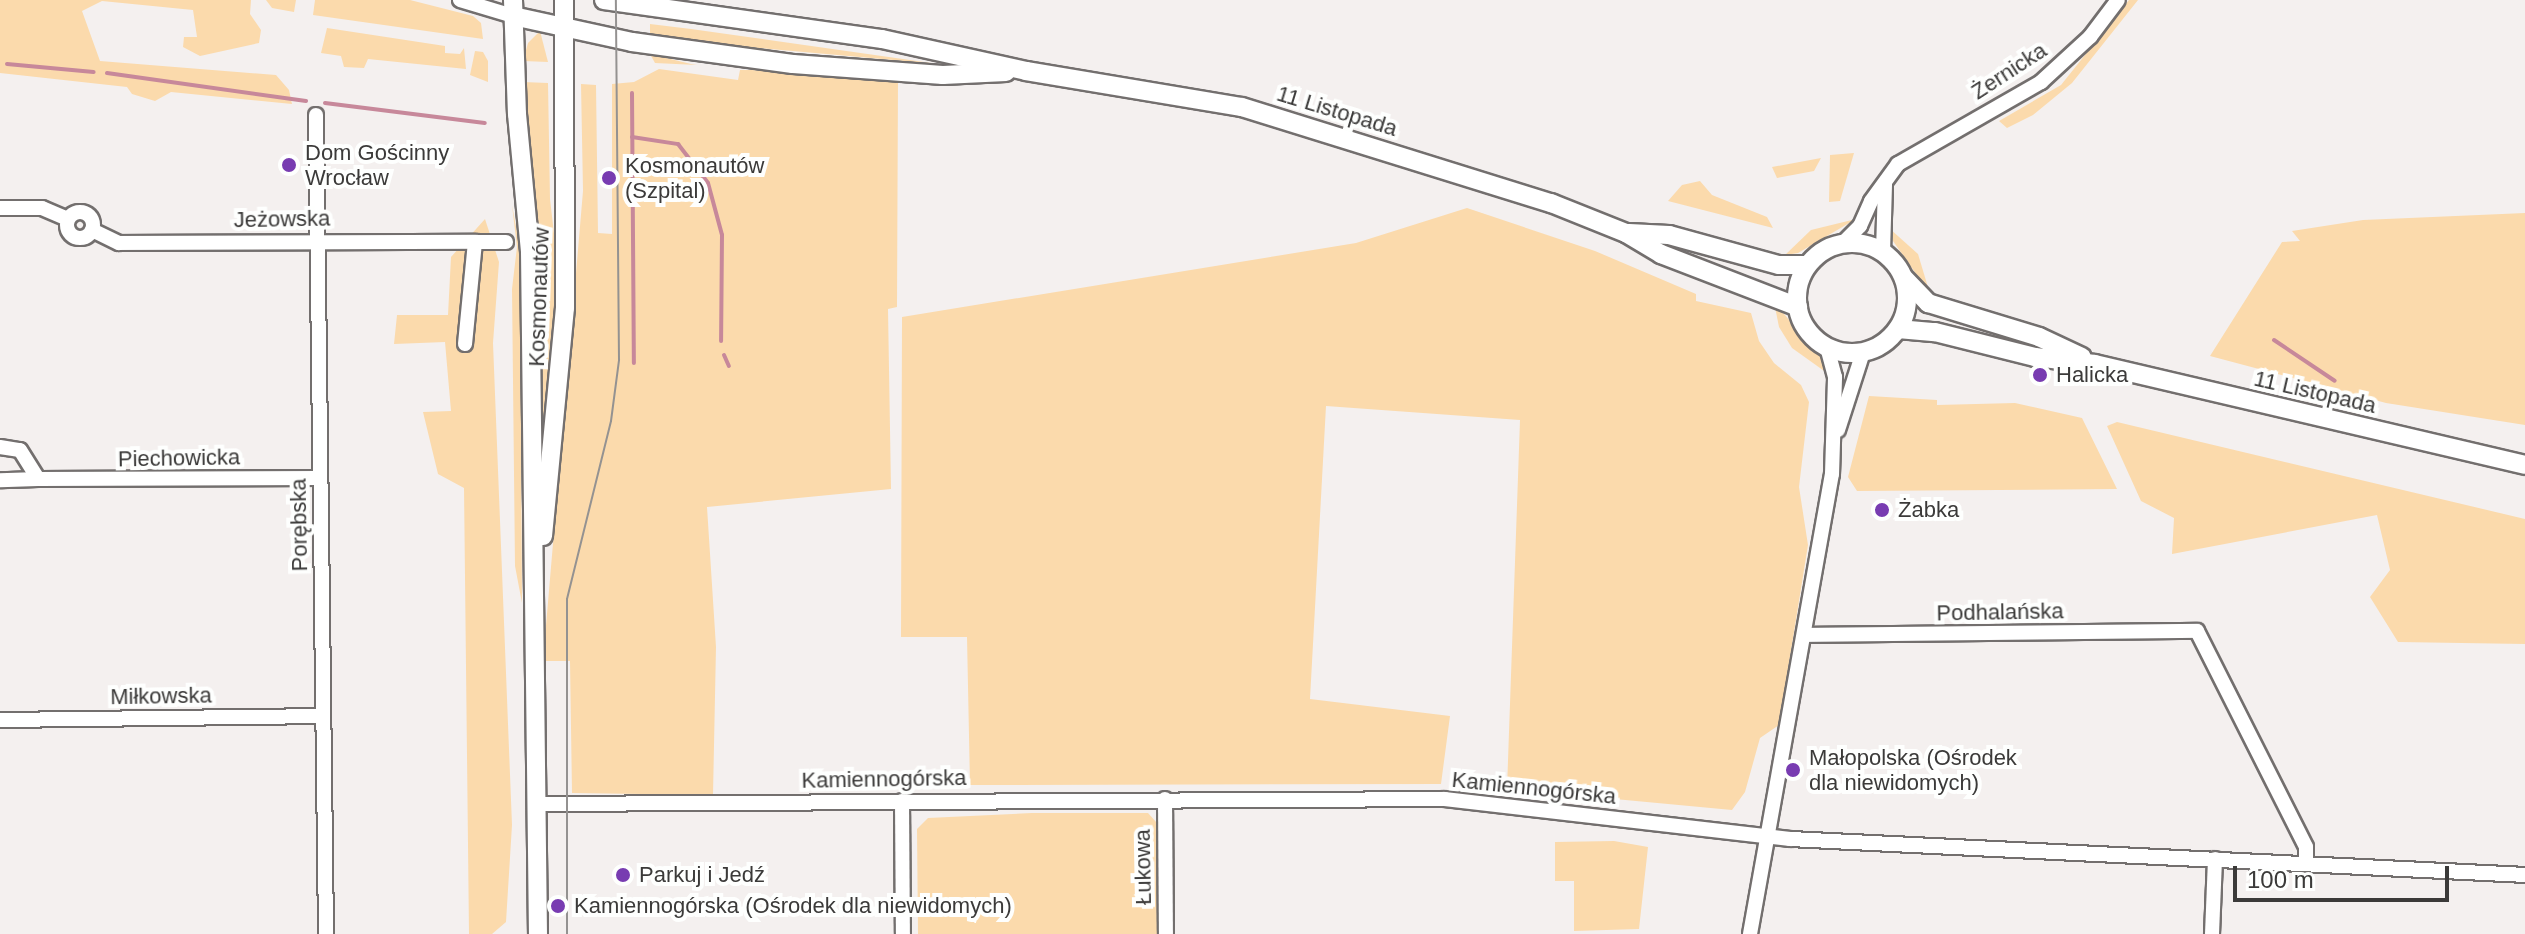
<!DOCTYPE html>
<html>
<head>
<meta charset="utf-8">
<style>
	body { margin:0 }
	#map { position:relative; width:2525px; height:934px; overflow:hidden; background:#f4f0ef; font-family:Arial,sans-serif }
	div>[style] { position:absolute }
	.green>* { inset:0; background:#fbdaac }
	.stream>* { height:4px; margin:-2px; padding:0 2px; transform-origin:2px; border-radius:2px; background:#c7889a }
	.roads { filter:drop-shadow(2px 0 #736f6e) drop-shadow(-2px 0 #736f6e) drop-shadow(0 2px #736f6e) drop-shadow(0 -2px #736f6e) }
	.minor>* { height:14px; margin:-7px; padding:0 7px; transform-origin:7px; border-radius:7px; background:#fff }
	.minor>.ring { margin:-7px; padding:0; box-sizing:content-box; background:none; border:14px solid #fff; border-radius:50% }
	.major>* { height:18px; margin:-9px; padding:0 9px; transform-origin:9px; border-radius:9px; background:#fff }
	.major>.ring { margin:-9px; padding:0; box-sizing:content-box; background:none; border:18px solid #fff; border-radius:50% }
	.tram>* { height:2px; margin:-1px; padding:0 1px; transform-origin:1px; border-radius:1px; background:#949291 }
	.dots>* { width:22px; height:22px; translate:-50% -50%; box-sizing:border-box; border:4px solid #fefffe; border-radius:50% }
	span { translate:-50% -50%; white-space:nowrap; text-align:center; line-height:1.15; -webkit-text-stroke:8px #fefffe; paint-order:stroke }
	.street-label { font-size:22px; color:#3b3a39 }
	.poi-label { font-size:22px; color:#3b3a39 }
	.left { translate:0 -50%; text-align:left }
	.scale { position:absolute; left:2233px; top:866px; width:216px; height:36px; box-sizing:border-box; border:4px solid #3b3a39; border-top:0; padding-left:10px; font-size:24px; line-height:28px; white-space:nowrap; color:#3b3a39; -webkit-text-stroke:6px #fefffe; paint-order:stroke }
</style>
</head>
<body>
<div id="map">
	<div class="green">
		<i style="clip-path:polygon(0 0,251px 0,250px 14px,261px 30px,259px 43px,200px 56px,183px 47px,184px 37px,197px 37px,193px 10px,102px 1px,82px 11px,100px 61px,276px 75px,289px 90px,292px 104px,171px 92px,155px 101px,132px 94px,127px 87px,0 73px)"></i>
		<i style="clip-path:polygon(266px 0,296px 0,294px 12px,272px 8px)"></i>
		<i style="clip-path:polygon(315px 0,410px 0,473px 16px,481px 23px,483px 39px,313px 15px)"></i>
		<i style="clip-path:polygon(2129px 0,2138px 0,2072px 83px,2033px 115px,2007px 128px,1999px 121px,2061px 85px)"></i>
		<i style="clip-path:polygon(650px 24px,691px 29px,938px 64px,726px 45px,650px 35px)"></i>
		<i style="clip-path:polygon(327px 28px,445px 46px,445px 53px,460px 54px,464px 48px,466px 69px,368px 59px,364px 68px,344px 67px,341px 56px,321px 53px)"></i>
		<i style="clip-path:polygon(540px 31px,548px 62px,523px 61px,528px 43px)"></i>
		<i style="clip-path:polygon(475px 51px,483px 52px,488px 61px,488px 82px,470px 75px)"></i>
		<i style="clip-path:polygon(650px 54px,691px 64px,697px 65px,655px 63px)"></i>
		<i style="clip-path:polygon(659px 69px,738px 80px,740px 70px,752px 70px,898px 81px,897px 307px,888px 309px,891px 489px,707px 507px,716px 647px,713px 795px,572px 793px,570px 661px,543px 661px,583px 191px,581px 84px,596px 85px,598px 233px,612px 234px,612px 84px,634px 82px)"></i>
		<i style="clip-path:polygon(523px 82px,548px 83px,550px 199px,558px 268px,542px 474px,540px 290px)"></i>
		<i style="clip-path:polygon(1854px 153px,1840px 201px,1829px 202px,1830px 155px)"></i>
		<i style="clip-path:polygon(1821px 158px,1814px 171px,1777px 178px,1772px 167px)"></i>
		<i style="clip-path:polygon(1700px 181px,1712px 195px,1767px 217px,1773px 228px,1668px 201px,1682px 185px)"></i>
		<i style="clip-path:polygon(512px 205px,520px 248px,522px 603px,515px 566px,512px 289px,517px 247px)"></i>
		<i style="clip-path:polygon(1467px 208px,1595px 251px,1696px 294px,1696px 301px,1751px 313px,1759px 341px,1774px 363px,1801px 385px,1809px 402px,1799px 487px,1808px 545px,1779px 725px,1760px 738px,1745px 792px,1732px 810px,1507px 789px,1520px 420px,1326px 406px,1310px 699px,1450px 716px,1441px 784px,970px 785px,967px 637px,901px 637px,902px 317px,1356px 243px)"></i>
		<i style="clip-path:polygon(2525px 213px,2525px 425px,2386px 403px,2210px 356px,2282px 242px,2300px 241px,2292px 231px,2363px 220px)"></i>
		<i style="clip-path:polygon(485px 219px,499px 262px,493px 343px,512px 825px,506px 922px,492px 934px,469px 934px,464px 488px,438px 474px,423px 412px,451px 411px,445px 342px,394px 344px,397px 315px,448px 315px,451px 257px)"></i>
		<i style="clip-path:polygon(1856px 219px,1798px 253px,1785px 255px,1811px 230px)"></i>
		<i style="clip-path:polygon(1889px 228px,1918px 254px,1930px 294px,1893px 241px)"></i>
		<i style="clip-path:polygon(1774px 302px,1821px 358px,1827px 373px,1792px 348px,1779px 327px)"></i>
		<i style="clip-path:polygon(1869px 396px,1937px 400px,1937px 405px,2015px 403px,2082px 418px,2117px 489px,1857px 491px,1848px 477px)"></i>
		<i style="clip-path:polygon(2117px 422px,2525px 519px,2525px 644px,2398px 642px,2370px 597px,2390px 570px,2377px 515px,2172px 554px,2174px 518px,2141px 501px,2107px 426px)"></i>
		<i style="clip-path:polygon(1032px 813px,1148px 813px,1157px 823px,1158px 934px,918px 934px,917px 829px,928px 818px)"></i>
		<i style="clip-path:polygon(1614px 841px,1648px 847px,1639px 929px,1574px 931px,1574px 881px,1555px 881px,1555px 842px)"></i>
	</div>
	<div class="stream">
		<i style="left:7px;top:64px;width:87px;rotate:5.3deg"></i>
		<i style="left:107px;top:73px;width:201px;rotate:8deg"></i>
		<i style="left:632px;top:93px;width:270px;rotate:89.6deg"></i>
		<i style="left:325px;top:103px;width:161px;rotate:7.1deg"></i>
		<i style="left:632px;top:137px;width:47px;rotate:8.7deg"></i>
		<i style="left:678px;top:144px;width:49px;rotate:52.4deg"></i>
		<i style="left:708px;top:183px;width:54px;rotate:74.9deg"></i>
		<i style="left:722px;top:235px;width:106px;rotate:90.5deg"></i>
		<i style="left:2274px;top:340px;width:73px;rotate:33.9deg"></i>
		<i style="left:724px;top:355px;width:12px;rotate:66deg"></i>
	</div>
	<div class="roads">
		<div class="minor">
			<i style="left:460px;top:0;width:55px;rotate:16.8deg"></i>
			<i style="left:316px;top:115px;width:819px;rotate:89.3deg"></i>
			<i style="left:0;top:208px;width:42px"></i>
			<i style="left:42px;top:208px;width:28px;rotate:23deg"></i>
			<i class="ring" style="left:67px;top:212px;width:12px;height:12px"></i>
			<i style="left:92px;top:230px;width:30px;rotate:26deg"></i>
			<i style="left:119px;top:243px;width:356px;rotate:-0.2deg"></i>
			<i style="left:1843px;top:243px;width:24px;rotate:-45deg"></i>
			<i style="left:1860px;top:226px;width:27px;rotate:-66deg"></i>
			<i style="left:1871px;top:201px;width:46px;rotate:-53.9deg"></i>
			<i style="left:1898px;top:164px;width:165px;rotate:-29.8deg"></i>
			<i style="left:2041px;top:82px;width:67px;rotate:-42.6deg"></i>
			<i style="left:2090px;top:37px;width:46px;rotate:-52.9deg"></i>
			<i style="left:1883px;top:252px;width:69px;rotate:-88.3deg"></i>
			<i style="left:465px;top:344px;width:102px;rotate:-84.4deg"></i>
			<i style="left:475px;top:242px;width:31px"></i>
			<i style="left:1838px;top:430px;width:82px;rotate:-72.2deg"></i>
			<i style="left:0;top:447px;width:20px;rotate:9deg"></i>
			<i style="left:20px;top:450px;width:34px;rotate:58deg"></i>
			<i style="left:38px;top:479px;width:38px;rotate:178deg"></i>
			<i style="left:38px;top:479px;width:282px;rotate:-0.2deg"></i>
			<i style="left:1804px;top:635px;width:393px;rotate:-0.6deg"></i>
			<i style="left:2197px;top:631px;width:242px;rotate:63.2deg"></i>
			<i style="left:2306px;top:847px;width:16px;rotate:90deg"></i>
			<i style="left:0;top:720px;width:323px;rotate:-0.7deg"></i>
			<i style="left:1165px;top:799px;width:135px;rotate:89.6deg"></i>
			<i style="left:902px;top:801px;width:133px;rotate:89.6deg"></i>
			<i style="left:535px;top:804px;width:910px;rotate:-0.31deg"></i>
			<i style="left:1445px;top:799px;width:347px;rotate:6.6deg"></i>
			<i style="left:1790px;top:839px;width:736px;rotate:2.8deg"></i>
			<i style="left:1750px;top:934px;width:467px;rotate:-79.9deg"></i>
			<i style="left:1832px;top:474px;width:97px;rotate:-88.2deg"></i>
			<i style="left:1835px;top:377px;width:31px;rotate:-105deg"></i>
			<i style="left:2212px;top:934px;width:75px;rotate:-87.7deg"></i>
		</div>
		<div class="major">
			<i style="left:513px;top:0;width:114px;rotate:88deg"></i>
			<i style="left:517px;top:114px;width:139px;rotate:84.6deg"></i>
			<i style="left:530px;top:252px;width:682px;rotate:89.33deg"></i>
			<i style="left:604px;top:0;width:281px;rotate:8deg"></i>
			<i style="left:882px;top:39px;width:148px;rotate:12.5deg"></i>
			<i style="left:1026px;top:71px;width:219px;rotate:9.5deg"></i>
			<i style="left:1242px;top:107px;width:324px;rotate:17.3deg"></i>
			<i style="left:1551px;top:203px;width:81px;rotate:21.8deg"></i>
			<i style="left:1626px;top:233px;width:41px;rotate:31deg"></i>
			<i style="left:1661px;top:254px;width:147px;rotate:21.1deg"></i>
			<i style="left:513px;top:16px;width:122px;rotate:12.3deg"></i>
			<i style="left:632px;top:42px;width:162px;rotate:7.8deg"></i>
			<i style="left:793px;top:64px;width:150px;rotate:4.2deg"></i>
			<i style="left:943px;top:75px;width:63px;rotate:-2.7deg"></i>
			<i style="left:1629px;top:233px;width:40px;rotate:2.9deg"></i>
			<i style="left:1669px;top:235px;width:114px;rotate:15.3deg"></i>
			<i style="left:1779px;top:265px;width:28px"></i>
			<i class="ring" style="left:1797px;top:243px;width:92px;height:92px"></i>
			<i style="left:1904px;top:278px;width:35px;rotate:46deg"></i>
			<i style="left:1928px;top:303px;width:116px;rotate:17deg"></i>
			<i style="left:2039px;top:337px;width:47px;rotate:24.9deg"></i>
			<i style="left:1898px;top:329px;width:37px;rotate:5deg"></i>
			<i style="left:1935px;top:332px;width:103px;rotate:14deg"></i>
			<i style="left:2035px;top:357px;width:60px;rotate:6.7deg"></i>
			<i style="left:2095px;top:364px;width:442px;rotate:13.2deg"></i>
			<i style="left:543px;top:536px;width:229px;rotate:-84.5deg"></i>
			<i style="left:565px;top:308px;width:308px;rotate:-90.2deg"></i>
		</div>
	</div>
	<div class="tram">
		<i style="left:567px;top:934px;width:335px;rotate:-90deg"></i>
		<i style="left:567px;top:599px;width:183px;rotate:-76.1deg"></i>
		<i style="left:611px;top:421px;width:62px;rotate:-82.5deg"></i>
		<i style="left:619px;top:360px;width:360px;rotate:-90.5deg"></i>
	</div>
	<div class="dots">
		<i style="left:289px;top:165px;background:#783cb1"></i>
		<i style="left:609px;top:178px;background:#783cb1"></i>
		<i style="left:2040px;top:375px;background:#783cb1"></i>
		<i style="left:1882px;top:510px;background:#783cb1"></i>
		<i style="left:1793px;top:770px;background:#783cb1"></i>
		<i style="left:623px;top:875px;background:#783cb1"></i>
		<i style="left:558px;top:906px;background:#783cb1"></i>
	</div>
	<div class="street-label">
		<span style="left:2009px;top:71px;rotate:-33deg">Żernicka</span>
		<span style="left:1337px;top:111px;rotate:17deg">11 Listopada</span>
		<span style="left:282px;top:219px;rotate:-1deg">Jeżowska</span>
		<span style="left:539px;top:297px;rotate:-88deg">Kosmonautów</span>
		<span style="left:2315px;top:392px;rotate:13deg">11 Listopada</span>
		<span style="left:179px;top:458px;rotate:-1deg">Piechowicka</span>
		<span style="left:299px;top:525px;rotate:-91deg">Porębska</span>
		<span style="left:2000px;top:612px;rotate:-1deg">Podhalańska</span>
		<span style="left:161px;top:696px;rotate:-1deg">Miłkowska</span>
		<span style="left:884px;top:779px;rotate:-1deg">Kamiennogórska</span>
		<span style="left:1534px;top:788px;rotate:6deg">Kamiennogórska</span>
		<span style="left:1143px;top:867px;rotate:-91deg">Łukowa</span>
	</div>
	<div class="poi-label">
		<span class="left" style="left:305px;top:165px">Dom Gościnny<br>Wrocław</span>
		<span class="left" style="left:625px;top:178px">Kosmonautów<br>(Szpital)</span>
		<span class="left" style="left:2056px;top:375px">Halicka</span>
		<span class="left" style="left:1898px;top:510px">Żabka</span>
		<span class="left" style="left:1809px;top:770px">Małopolska (Ośrodek<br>dla niewidomych)</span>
		<span class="left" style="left:639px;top:875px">Parkuj i Jedź</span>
		<span class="left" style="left:574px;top:906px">Kamiennogórska (Ośrodek dla niewidomych)</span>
	</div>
	<div class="scale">100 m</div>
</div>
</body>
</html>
